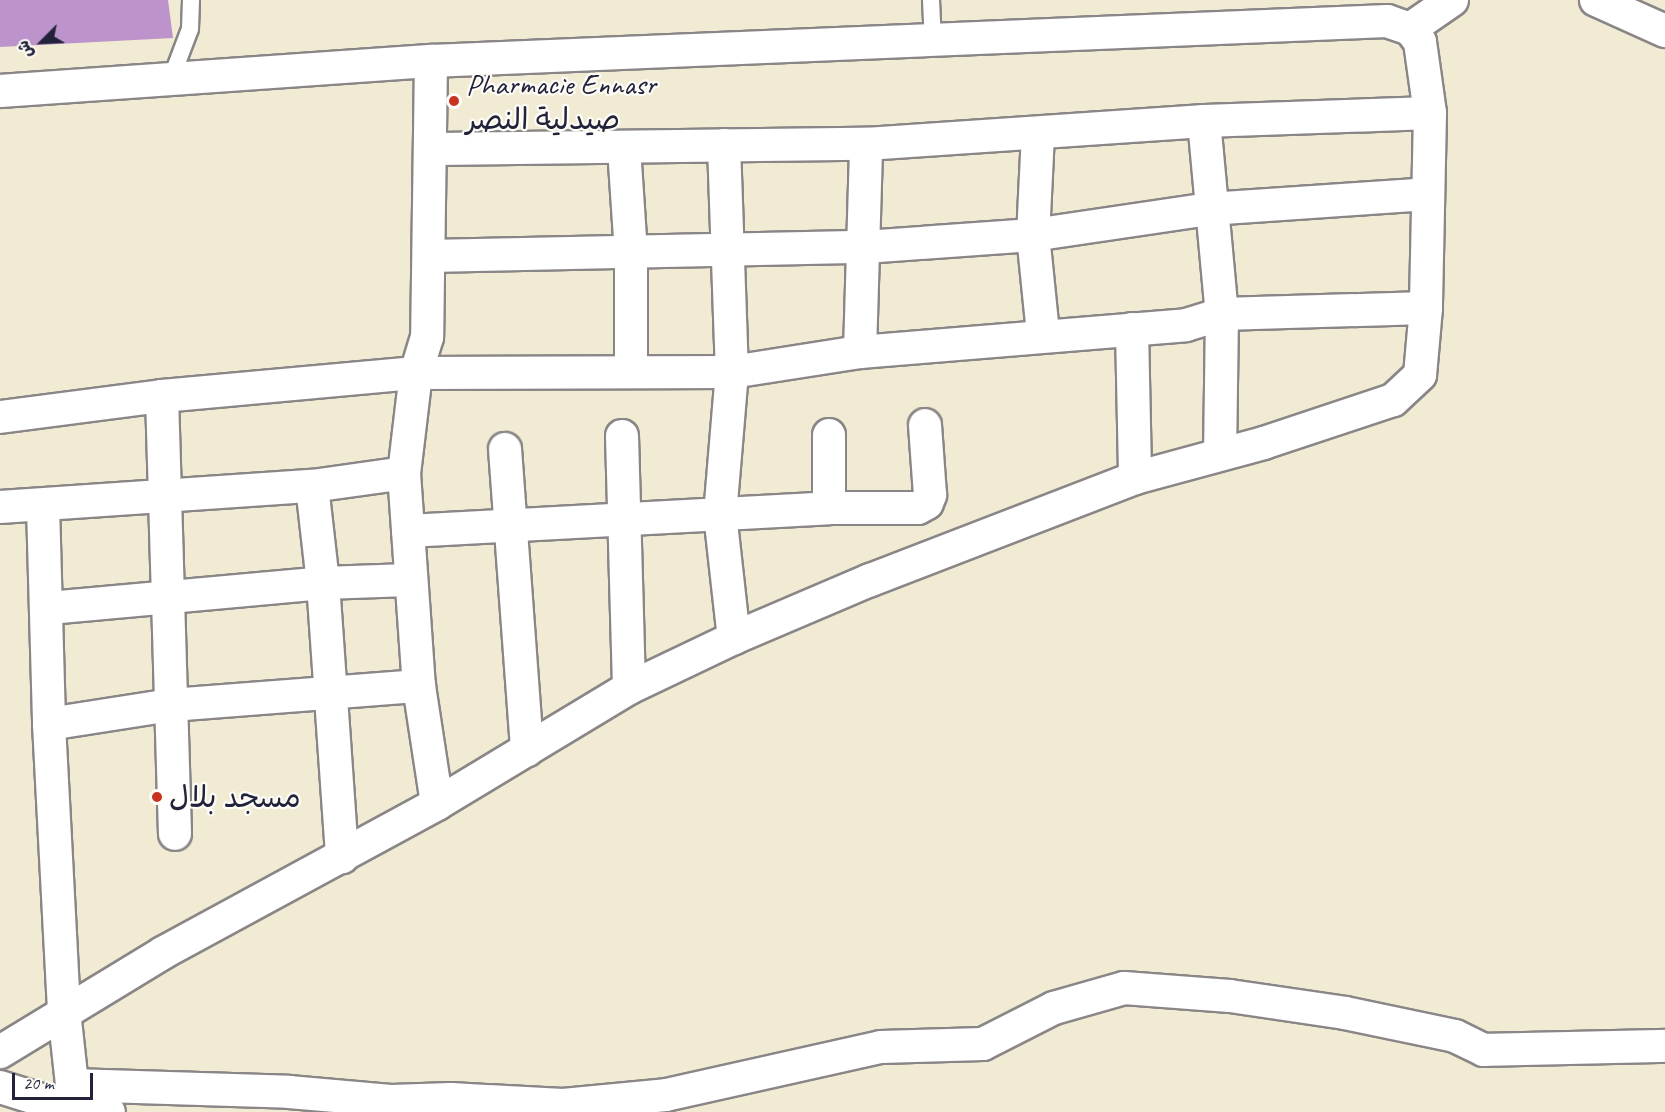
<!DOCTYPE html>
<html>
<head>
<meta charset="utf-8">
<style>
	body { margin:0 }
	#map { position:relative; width:1665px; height:1112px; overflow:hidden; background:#f1ebd3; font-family:Caveat,"Playpen Sans Arabic",sans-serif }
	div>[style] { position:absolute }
	.building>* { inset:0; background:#bd93cc }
	.roads { filter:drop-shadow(2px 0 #8a8687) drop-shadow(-2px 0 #8a8687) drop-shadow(0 2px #8a8687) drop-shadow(0 -2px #8a8687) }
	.lane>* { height:16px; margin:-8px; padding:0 8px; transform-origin:8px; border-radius:8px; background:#fff }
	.street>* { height:32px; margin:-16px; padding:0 16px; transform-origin:16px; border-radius:16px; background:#fff }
	.dots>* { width:16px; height:16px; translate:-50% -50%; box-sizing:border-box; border:3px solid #fdfcf7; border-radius:50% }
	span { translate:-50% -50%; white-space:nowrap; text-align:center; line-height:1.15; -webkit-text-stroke:4.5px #fdfcf7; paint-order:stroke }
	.poi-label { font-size:30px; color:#22223b }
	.left { translate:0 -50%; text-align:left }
	.north { position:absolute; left:12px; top:12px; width:60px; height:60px; -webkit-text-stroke:4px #fdfcf7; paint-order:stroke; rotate:246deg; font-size:16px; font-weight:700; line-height:24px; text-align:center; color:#22223b }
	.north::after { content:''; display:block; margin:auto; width:21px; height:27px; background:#22223b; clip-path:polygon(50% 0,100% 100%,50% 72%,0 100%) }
	.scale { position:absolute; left:12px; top:1073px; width:81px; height:27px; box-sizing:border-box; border:3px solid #22223b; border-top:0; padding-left:8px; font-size:18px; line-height:21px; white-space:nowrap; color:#22223b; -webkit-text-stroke:4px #fdfcf7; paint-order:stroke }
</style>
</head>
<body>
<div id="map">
	<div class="building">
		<i style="clip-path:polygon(0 0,168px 0,173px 38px,0 47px)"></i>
	</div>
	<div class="roads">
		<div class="lane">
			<i style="left:931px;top:0;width:43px;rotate:87.3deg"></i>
			<i style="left:171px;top:79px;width:53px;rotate:-69.2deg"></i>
			<i style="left:190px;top:29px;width:29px;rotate:-88deg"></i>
		</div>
		<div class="street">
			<i style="left:1596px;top:0;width:76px;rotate:24.2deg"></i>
			<i style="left:1410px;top:29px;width:51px;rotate:-34.6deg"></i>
			<i style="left:431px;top:61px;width:276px;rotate:90.8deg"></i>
			<i style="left:427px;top:337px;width:38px;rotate:107deg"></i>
			<i style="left:416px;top:373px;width:101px;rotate:96.8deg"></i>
			<i style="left:404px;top:473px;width:214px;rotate:86deg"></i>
			<i style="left:419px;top:686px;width:119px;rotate:81.3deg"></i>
			<i style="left:0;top:91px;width:432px;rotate:-4deg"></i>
			<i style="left:431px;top:61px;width:957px;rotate:-2.4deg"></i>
			<i style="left:1387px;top:21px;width:24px;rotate:19deg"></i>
			<i style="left:1410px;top:29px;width:16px;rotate:52deg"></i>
			<i style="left:1420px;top:42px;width:72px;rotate:82deg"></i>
			<i style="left:1430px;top:113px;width:195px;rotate:91.2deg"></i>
			<i style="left:1426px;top:308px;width:67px;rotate:95.1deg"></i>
			<i style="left:1420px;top:375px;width:37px;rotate:137deg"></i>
			<i style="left:1393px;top:400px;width:136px;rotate:161.6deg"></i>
			<i style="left:1264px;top:443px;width:134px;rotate:164.8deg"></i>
			<i style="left:1135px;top:478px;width:284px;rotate:158.9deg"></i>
			<i style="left:870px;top:580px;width:148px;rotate:156.9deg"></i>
			<i style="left:734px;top:638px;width:116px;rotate:154.5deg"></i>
			<i style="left:629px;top:688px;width:224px;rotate:148.9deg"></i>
			<i style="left:437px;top:804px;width:312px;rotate:151.5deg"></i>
			<i style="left:163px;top:953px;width:191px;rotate:148.7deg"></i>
			<i style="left:1204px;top:121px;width:194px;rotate:84.7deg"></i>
			<i style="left:1222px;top:314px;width:140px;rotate:90.8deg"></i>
			<i style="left:1038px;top:134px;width:101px;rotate:92.8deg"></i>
			<i style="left:1033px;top:235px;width:100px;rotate:84.2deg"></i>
			<i style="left:724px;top:145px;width:227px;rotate:88deg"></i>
			<i style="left:732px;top:372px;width:143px;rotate:94.8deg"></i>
			<i style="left:720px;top:514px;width:125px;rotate:83.6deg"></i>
			<i style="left:624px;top:148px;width:105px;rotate:86.2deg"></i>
			<i style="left:631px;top:253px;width:118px;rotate:90deg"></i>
			<i style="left:432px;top:149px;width:434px;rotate:-0.7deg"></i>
			<i style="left:866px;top:144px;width:339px;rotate:-3.9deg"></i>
			<i style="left:1204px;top:121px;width:226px;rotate:-2deg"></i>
			<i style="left:429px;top:256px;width:436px;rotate:-1.2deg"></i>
			<i style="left:865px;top:247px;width:168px;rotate:-4.1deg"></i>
			<i style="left:1033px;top:235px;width:178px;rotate:-8.4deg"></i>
			<i style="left:1209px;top:209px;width:219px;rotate:-3.9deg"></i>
			<i style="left:1132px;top:329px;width:149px;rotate:88.8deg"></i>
			<i style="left:860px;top:352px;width:208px;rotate:-88.3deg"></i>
			<i style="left:162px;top:396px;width:438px;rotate:88.3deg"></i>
			<i style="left:0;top:417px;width:163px;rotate:-7.4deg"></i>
			<i style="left:162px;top:396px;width:255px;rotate:-5.2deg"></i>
			<i style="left:416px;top:373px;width:316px;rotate:-0.2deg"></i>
			<i style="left:732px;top:372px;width:130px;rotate:-8.9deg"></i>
			<i style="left:860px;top:352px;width:327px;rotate:-4.7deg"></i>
			<i style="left:1186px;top:325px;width:38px;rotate:-17deg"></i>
			<i style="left:1222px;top:314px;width:204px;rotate:-1.7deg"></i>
			<i style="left:622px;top:436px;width:252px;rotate:88.4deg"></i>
			<i style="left:505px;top:449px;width:302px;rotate:85.8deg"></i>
			<i style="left:312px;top:486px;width:98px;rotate:83.5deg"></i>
			<i style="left:323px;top:583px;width:275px;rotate:86deg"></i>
			<i style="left:43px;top:506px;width:218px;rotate:88.4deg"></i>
			<i style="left:49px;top:724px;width:287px;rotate:87deg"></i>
			<i style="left:64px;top:1011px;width:74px;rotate:83.8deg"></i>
			<i style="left:72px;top:1085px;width:28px;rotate:103deg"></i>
			<i style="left:0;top:507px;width:313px;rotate:-3.9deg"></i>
			<i style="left:312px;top:486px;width:93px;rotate:-8deg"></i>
			<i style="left:829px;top:508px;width:73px;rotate:-90deg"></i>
			<i style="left:408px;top:531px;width:422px;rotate:-3.1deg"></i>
			<i style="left:829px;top:508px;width:89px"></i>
			<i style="left:918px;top:508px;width:10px;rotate:-29deg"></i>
			<i style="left:927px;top:503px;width:9px;rotate:-69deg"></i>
			<i style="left:930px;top:495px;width:70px;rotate:-94.1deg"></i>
			<i style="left:49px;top:608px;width:275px;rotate:-5.2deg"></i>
			<i style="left:323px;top:583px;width:86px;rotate:-2deg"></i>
			<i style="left:49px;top:724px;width:123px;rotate:-8.9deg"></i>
			<i style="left:171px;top:705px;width:249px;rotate:-4.4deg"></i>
			<i style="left:72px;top:1085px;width:217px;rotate:1.8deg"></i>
			<i style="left:289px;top:1092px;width:102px;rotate:5deg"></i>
			<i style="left:391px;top:1101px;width:60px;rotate:-1.9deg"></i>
			<i style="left:451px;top:1099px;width:112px;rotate:3.1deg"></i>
			<i style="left:563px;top:1105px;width:103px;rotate:-5.5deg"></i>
			<i style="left:666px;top:1095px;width:220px;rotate:-12.6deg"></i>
			<i style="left:881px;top:1047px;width:102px;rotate:-1.7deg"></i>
			<i style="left:983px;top:1044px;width:80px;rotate:-26.9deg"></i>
			<i style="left:1054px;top:1008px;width:73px;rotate:-15.9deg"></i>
			<i style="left:1124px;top:988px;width:106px;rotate:4.3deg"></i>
			<i style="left:1230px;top:996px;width:116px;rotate:8.4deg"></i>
			<i style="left:1345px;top:1013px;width:112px;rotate:11.8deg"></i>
			<i style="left:1455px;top:1036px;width:32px;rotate:26deg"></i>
			<i style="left:1484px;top:1050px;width:181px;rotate:-1.3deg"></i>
			<i style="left:0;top:1087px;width:70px;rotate:17.4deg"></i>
			<i style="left:67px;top:1108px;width:42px;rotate:5.4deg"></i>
		</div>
	</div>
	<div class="dots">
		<i style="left:454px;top:101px;background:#c8321e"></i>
		<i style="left:157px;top:797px;background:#c8321e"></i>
	</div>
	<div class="poi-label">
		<span class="left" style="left:466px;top:101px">Pharmacie Ennasr<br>صيدلية النصر</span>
		<span class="left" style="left:169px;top:797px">مسجد بلال</span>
	</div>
	<div class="north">ش</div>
	<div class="scale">20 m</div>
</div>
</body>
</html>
